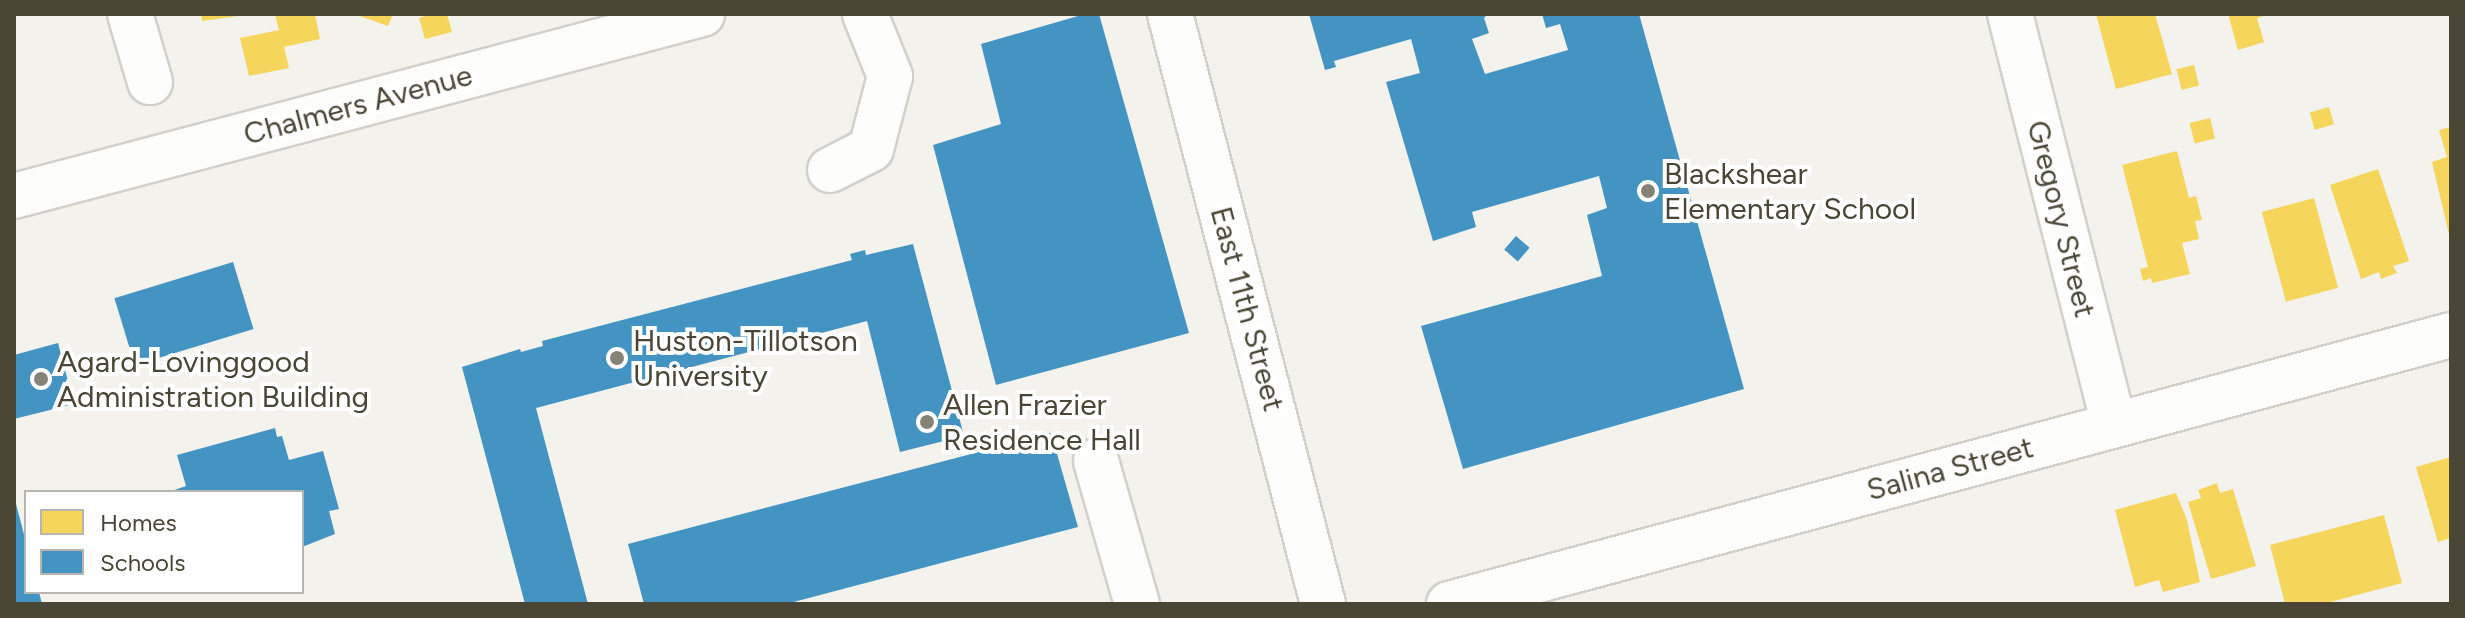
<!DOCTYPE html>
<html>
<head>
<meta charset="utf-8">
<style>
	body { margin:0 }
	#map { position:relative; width:2465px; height:618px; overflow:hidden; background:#f3f2ec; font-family:Figtree,sans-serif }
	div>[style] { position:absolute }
	.homes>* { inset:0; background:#f6d55c; transform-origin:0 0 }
	.schools>* { inset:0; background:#4393c3; transform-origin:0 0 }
	.roads { filter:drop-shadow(2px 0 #d1d0c9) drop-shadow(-2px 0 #d1d0c9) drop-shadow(0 2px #d1d0c9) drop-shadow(0 -2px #d1d0c9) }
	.minor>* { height:44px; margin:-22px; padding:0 22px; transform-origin:22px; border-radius:22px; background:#fdfdfc }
	.dots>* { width:22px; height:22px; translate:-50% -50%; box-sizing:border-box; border:4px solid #fff; border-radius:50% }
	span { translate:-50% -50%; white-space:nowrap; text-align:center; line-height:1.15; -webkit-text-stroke:8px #fff; paint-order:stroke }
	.street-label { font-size:30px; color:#4a4636 }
	.poi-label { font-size:30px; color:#4a4636 }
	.left { translate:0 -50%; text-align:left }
	.frame { position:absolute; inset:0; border:16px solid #4a4636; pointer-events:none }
	.legend { position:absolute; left:24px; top:490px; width:280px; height:104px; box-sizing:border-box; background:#fff; border:2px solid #b7b5af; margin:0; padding:10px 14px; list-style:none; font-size:24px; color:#4a4636 }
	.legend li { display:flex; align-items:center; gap:16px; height:40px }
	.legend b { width:40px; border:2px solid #b7b5af }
</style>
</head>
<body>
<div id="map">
	<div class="homes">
		<i style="clip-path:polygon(201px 14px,238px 14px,238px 16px,202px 21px)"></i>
		<i style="clip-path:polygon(275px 14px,315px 14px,320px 39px,284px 47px,289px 68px,249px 76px,240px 38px,279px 30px)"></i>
		<i style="clip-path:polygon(354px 14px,393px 14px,388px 26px)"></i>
		<i style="clip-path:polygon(432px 14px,447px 14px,452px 32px,425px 39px,419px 18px)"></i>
		<i style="clip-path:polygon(2096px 14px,2155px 14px,2172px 74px,2116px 89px)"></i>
		<i style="clip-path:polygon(2228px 14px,2269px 14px,2257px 18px,2264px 42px,2238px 50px)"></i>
		<i style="left:2194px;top:65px;width:21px;height:18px;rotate:76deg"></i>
		<i style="left:2329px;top:107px;width:18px;height:20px;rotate:74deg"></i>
		<i style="left:2210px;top:118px;width:21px;height:21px;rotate:76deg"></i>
		<i style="clip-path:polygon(2451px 127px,2451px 239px,2450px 239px,2432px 162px,2447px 157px,2439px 130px)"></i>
		<i style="clip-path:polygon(2177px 151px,2189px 198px,2196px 196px,2202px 220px,2195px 221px,2199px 239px,2182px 243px,2190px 274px,2152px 283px,2151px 278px,2143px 281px,2140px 269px,2148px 267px,2122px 165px)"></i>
		<i style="clip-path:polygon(2378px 169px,2409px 261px,2393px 266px,2397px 273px,2381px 279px,2379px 272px,2361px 279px,2330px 185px)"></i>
		<i style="left:2314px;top:198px;width:93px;height:54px;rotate:75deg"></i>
		<i style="clip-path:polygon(2451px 457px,2451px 538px,2438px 542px,2416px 467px)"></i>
		<i style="clip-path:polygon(2217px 483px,2220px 493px,2233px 489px,2256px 566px,2211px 579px,2188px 502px,2201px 498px,2198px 490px)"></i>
		<i style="clip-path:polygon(2176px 493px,2187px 520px,2200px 582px,2163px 592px,2159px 580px,2135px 587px,2115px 510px)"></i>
		<i style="clip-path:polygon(2384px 515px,2402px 583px,2323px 604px,2285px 604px,2270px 545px)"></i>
	</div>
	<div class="schools">
		<i style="clip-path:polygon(1085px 14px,1099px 14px,1189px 333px,996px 385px,933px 145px,1001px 124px,981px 44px)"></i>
		<i style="clip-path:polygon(1309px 14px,1488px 14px,1484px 18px,1489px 33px,1472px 39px,1485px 74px,1568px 50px,1560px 24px,1546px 28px,1542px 14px,1639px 14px,1744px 389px,1463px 469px,1421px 326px,1602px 276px,1587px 215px,1607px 208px,1599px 176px,1472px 212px,1476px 227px,1433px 241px,1386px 82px,1420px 73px,1411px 39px,1334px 61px,1336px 67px,1325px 70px)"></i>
		<i style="left:1516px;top:236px;width:18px;height:18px;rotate:41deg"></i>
		<i style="clip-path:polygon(913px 244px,964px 436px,900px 452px,867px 321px,536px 408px,588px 604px,525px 604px,462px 367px,520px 349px,521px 352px,543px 346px,542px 341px,852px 260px,850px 254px,865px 250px,866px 255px)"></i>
		<i style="left:233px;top:262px;width:70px;height:124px;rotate:73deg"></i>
		<i style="clip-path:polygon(58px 343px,74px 404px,14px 419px,14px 355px)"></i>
		<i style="clip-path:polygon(275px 428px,277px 437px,282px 436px,289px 460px,323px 451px,339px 509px,329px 511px,335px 534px,302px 547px,302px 492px,169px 492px,186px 486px,177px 455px)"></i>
		<i style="clip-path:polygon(1051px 433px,1078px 527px,786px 604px,644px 604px,628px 544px)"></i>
		<i style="clip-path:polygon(15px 500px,26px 542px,26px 592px,39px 592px,42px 604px,14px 604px)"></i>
	</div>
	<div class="roads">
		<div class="minor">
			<i style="left:130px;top:14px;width:71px;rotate:73.6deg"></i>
			<i style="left:1170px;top:14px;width:610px;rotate:75.46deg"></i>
			<i style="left:2010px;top:14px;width:424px;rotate:75.8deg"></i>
			<i style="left:830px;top:170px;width:46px;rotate:-27.1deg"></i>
			<i style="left:871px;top:149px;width:75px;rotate:-75.4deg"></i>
			<i style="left:890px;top:76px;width:67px;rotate:-112deg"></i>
			<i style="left:14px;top:196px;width:712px;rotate:-14.82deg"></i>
			<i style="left:1096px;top:461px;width:149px;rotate:74deg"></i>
			<i style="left:1449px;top:604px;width:1037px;rotate:-15.03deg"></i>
		</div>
	</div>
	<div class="dots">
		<i style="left:1648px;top:191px;background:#858276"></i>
		<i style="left:617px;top:358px;background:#858276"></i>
		<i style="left:41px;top:379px;background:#858276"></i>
		<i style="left:927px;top:422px;background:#858276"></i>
	</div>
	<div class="street-label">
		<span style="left:358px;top:105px;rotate:-15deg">Chalmers Avenue</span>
		<span style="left:2061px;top:219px;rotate:76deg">Gregory Street</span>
		<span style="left:1247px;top:309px;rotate:75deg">East 11th Street</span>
		<span style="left:1950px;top:469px;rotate:-15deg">Salina Street</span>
	</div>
	<div class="poi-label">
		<span class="left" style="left:1664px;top:191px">Blackshear<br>Elementary School</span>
		<span class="left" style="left:633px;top:358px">Huston-Tillotson<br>University</span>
		<span class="left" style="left:57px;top:379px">Agard-Lovinggood<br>Administration Building</span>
		<span class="left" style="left:943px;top:422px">Allen Frazier<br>Residence Hall</span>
	</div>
	<div class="frame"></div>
	<ul class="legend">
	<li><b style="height:22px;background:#f6d55c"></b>Homes</li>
	<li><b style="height:22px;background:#4393c3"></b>Schools</li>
	</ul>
</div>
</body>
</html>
